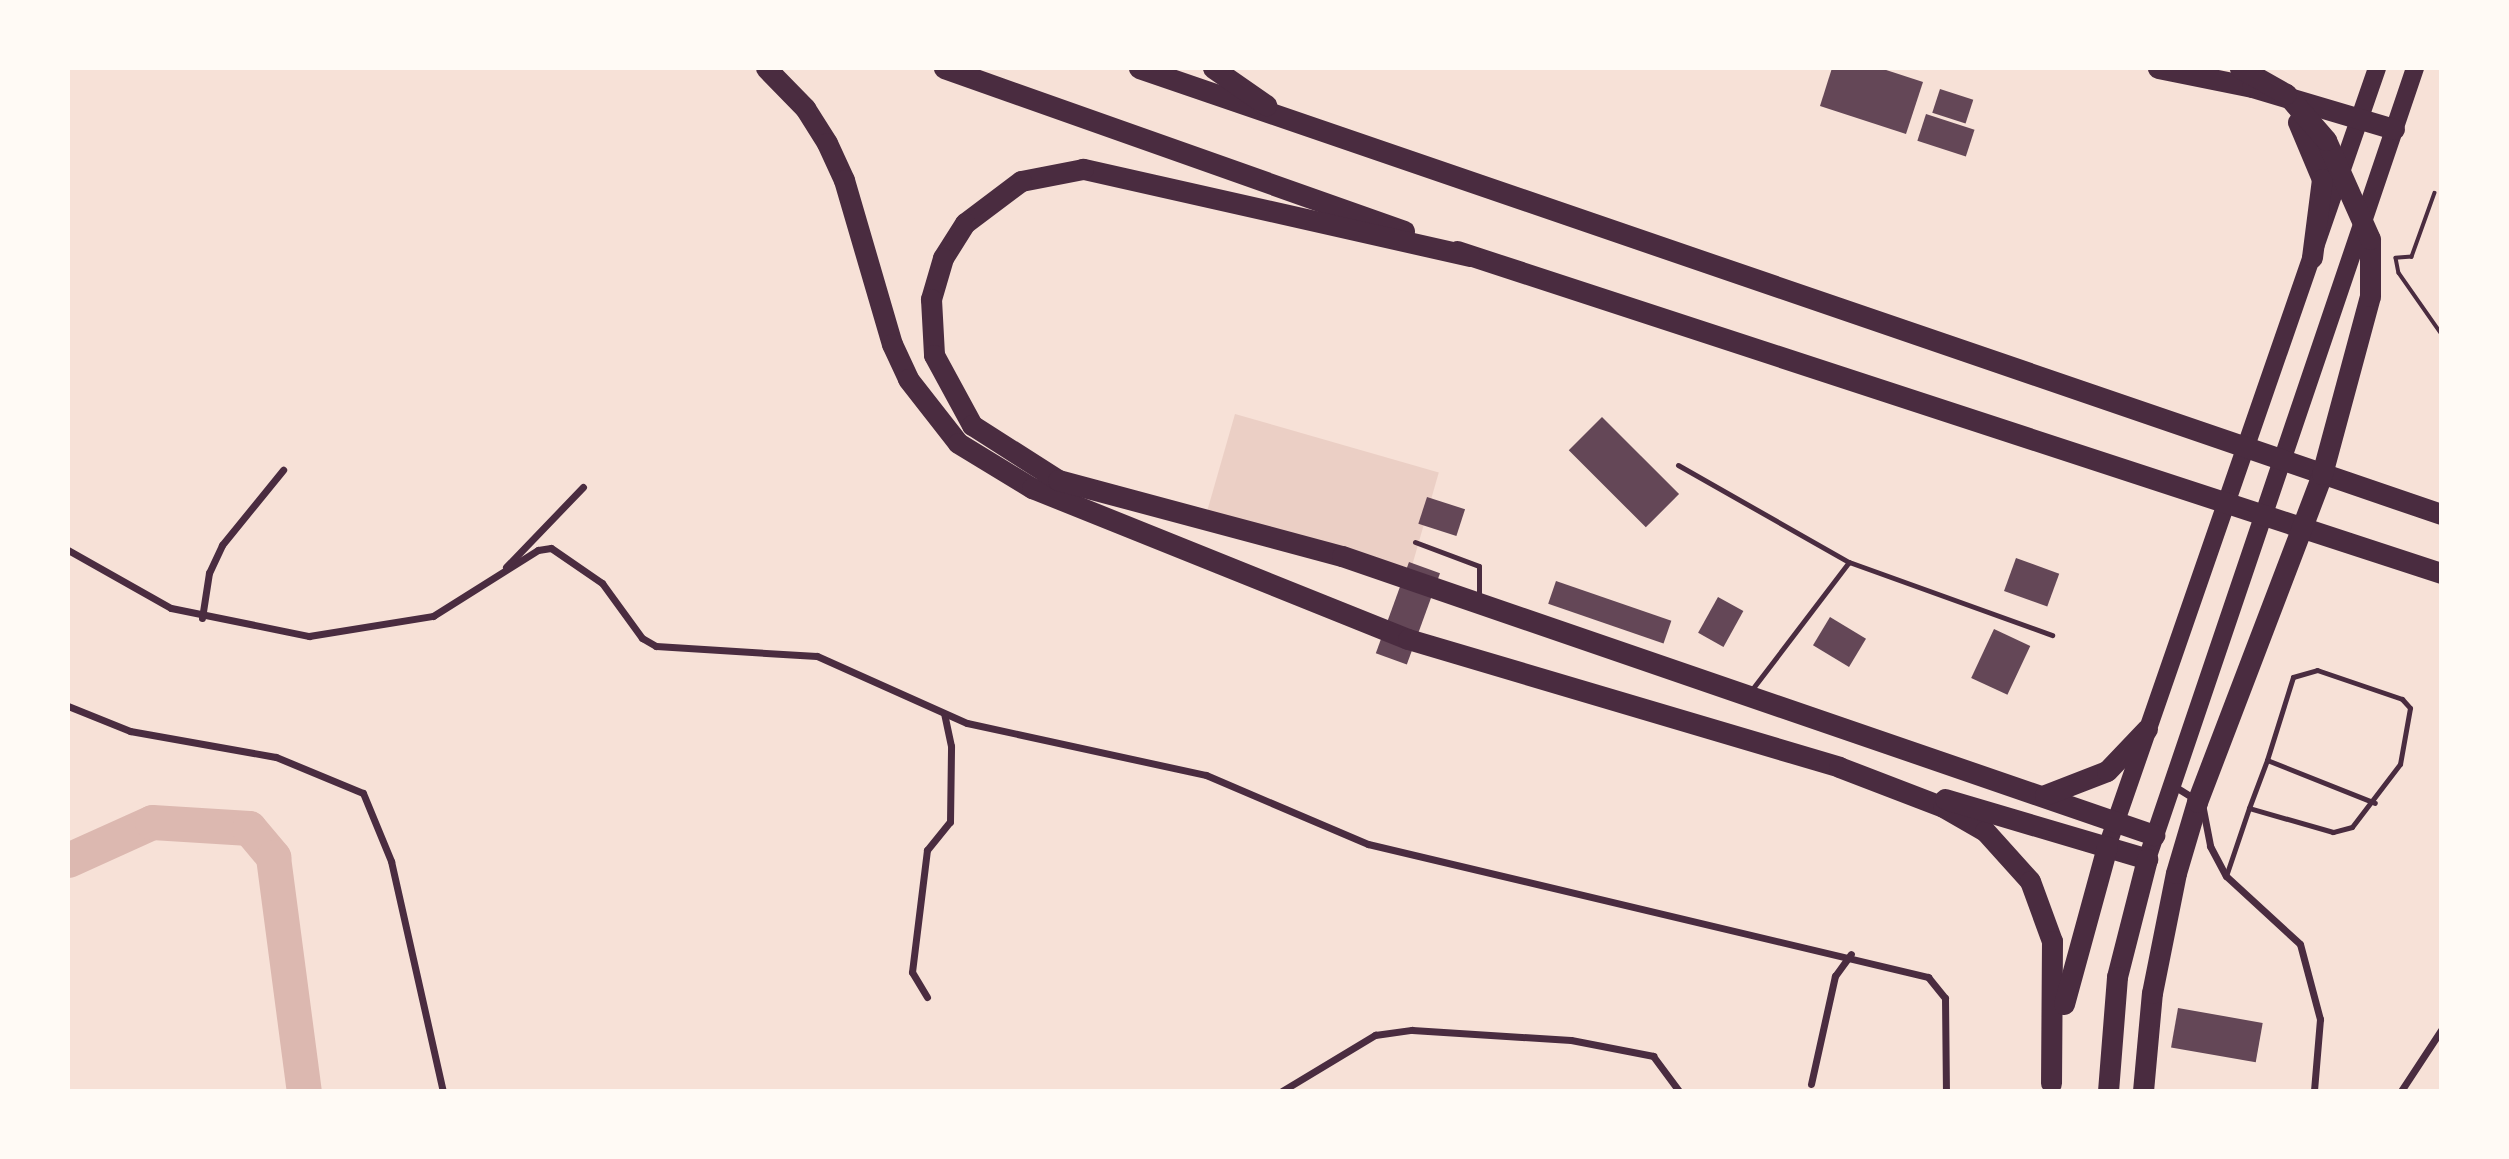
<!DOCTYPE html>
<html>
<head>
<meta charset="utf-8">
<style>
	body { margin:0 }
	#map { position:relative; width:2509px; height:1159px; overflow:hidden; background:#f7e1d7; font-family:"Fira Sans",sans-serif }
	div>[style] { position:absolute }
	.green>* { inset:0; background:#ebcfc5; transform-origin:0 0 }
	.river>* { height:35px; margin:-17.5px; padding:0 17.5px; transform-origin:17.5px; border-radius:17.5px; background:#dcb8b0 }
	.building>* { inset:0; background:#644757; transform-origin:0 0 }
	.path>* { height:3.5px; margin:-1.75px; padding:0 1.75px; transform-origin:1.75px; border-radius:1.75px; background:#4a2c40 }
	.service>* { height:5px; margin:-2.5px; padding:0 2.5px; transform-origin:2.5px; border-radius:2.5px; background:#4a2c40 }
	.minor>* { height:7px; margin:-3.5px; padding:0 3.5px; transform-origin:3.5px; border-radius:3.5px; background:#4a2c40 }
	.primary>* { height:18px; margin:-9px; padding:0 9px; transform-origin:9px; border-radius:9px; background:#4a2c40 }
	.motorway>* { height:21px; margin:-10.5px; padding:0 10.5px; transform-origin:10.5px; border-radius:10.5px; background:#4a2c40 }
	span { translate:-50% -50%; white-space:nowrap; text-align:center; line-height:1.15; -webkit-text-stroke:5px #fffaf5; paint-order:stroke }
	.frame { position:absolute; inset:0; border:70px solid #fffaf5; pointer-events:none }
</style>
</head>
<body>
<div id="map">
	<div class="green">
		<i style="left:1235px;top:414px;width:212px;height:106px;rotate:16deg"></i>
	</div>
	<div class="river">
		<i style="left:68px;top:860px;width:92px;rotate:-24.3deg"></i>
		<i style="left:152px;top:822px;width:97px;rotate:3.5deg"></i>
		<i style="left:249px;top:828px;width:38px;rotate:50deg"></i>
		<i style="left:273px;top:857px;width:236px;rotate:82.5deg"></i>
	</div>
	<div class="building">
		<i style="clip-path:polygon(1832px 68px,1880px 68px,1923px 82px,1906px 134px,1820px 106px)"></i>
		<i style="left:1940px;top:89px;width:35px;height:25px;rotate:18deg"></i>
		<i style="left:1926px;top:114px;width:51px;height:28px;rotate:18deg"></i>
		<i style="left:1602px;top:417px;width:109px;height:47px;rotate:45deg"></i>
		<i style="left:1427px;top:497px;width:40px;height:28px;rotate:18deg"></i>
		<i style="left:2016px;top:558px;width:46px;height:35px;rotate:20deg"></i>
		<i style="left:1409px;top:562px;width:33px;height:97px;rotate:20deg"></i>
		<i style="left:1556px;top:581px;width:122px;height:24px;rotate:19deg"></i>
		<i style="left:1718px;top:597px;width:29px;height:41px;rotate:29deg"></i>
		<i style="left:1830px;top:617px;width:42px;height:33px;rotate:31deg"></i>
		<i style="left:1994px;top:629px;width:40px;height:54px;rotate:25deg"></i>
		<i style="left:2178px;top:1008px;width:86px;height:40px;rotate:10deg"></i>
	</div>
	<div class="path">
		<i style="left:2435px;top:193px;width:68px;rotate:109.8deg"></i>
		<i style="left:2412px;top:257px;width:16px;rotate:176deg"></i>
		<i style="left:2396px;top:258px;width:15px;rotate:79deg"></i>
		<i style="left:2399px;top:273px;width:73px;rotate:55deg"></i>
	</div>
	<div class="service">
		<i style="left:1678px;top:465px;width:197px;rotate:29.6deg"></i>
		<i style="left:1849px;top:562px;width:216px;rotate:19.8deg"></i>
		<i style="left:1415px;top:542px;width:68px;rotate:20.6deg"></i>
		<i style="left:1479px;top:566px;width:33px;rotate:90deg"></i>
		<i style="left:1750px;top:692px;width:163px;rotate:-52.7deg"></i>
		<i style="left:2267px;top:760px;width:116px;rotate:21.7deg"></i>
		<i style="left:2226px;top:876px;width:72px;rotate:-71.3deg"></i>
		<i style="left:2249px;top:808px;width:51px;rotate:-69.4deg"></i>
		<i style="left:2267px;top:760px;width:87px;rotate:-72.6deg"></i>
		<i style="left:2293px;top:677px;width:25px;rotate:-16deg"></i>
		<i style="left:2317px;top:670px;width:90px;rotate:18.8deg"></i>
		<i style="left:2402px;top:699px;width:12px;rotate:48deg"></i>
		<i style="left:2410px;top:708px;width:57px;rotate:100.1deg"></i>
		<i style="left:2400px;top:764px;width:79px;rotate:127.3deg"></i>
		<i style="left:2352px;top:827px;width:20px;rotate:165deg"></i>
		<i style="left:2333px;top:832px;width:87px;rotate:-164.1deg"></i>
	</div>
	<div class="minor">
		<i style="left:68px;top:550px;width:118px;rotate:29.4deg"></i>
		<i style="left:171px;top:608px;width:141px;rotate:11.5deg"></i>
		<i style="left:309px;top:636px;width:126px;rotate:-9.2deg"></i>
		<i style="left:433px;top:616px;width:124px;rotate:-32.2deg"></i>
		<i style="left:538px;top:550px;width:13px;rotate:-9deg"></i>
		<i style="left:551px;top:548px;width:62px;rotate:34.5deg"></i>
		<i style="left:602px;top:583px;width:68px;rotate:54deg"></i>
		<i style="left:642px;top:638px;width:16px;rotate:30deg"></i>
		<i style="left:656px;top:646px;width:161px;rotate:3.6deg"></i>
		<i style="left:817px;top:656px;width:164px;rotate:24.1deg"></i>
		<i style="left:967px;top:723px;width:245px;rotate:12.3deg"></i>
		<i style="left:1206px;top:775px;width:176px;rotate:23.1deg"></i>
		<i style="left:1368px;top:844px;width:576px;rotate:13.36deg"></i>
		<i style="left:1928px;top:977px;width:27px;rotate:51deg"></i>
		<i style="left:1945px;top:998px;width:93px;rotate:89.4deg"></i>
		<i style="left:506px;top:567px;width:111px;rotate:-46.1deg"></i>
		<i style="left:202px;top:618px;width:46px;rotate:-81.2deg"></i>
		<i style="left:209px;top:573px;width:31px;rotate:-65deg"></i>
		<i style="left:222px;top:545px;width:97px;rotate:-50.9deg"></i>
		<i style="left:68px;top:706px;width:67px;rotate:22deg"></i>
		<i style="left:130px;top:731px;width:148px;rotate:10.1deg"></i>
		<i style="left:276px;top:757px;width:94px;rotate:22.5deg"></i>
		<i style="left:363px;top:793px;width:74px;rotate:67.6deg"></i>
		<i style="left:391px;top:861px;width:236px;rotate:77.3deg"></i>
		<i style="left:2174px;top:786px;width:26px;rotate:32deg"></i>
		<i style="left:2203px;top:809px;width:38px;rotate:79deg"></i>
		<i style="left:2210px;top:846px;width:34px;rotate:62deg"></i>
		<i style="left:2226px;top:876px;width:100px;rotate:42.6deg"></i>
		<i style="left:2300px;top:944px;width:78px;rotate:75.1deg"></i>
		<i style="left:2320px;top:1019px;width:72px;rotate:94.8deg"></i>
		<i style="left:927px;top:997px;width:29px;rotate:-121deg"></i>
		<i style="left:912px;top:972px;width:123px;rotate:-83deg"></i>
		<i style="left:927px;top:850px;width:36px;rotate:-51deg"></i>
		<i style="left:950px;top:822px;width:76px;rotate:-89.2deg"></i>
		<i style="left:951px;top:746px;width:33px;rotate:-102deg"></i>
		<i style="left:1811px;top:1084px;width:111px;rotate:-77.5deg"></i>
		<i style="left:1835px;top:976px;width:27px;rotate:-54deg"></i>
		<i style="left:1282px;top:1091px;width:109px;rotate:-31.1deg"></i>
		<i style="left:1375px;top:1035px;width:37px;rotate:-8deg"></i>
		<i style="left:1412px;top:1030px;width:159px;rotate:3.6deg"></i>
		<i style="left:1571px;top:1040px;width:84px;rotate:11deg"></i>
		<i style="left:1653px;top:1056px;width:44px;rotate:53.4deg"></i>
		<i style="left:2401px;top:1091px;width:73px;rotate:-56.7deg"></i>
	</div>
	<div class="primary">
		<i style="left:2107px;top:847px;width:824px;rotate:-70.88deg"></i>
		<i style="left:2147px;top:859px;width:835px;rotate:-71.28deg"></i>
	</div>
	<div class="motorway">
		<i style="left:766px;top:68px;width:56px;rotate:45.7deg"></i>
		<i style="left:805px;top:108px;width:41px;rotate:57.8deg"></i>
		<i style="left:827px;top:143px;width:41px;rotate:65.3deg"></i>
		<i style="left:844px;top:180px;width:171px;rotate:73.7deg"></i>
		<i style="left:892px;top:344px;width:38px;rotate:65deg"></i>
		<i style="left:908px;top:379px;width:81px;rotate:52deg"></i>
		<i style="left:958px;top:443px;width:87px;rotate:31.3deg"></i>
		<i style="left:1032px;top:488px;width:405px;rotate:21.9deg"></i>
		<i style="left:1408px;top:639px;width:450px;rotate:16.5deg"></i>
		<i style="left:1839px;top:767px;width:111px;rotate:21deg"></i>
		<i style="left:1943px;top:807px;width:48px;rotate:29.7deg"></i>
		<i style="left:1985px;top:831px;width:67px;rotate:48deg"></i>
		<i style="left:2030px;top:881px;width:64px;rotate:69.9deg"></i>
		<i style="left:2052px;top:941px;width:142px;rotate:90.4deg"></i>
		<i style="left:944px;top:68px;width:488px;rotate:19.5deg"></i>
		<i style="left:1139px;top:68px;width:1376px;rotate:18.91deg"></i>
		<i style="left:1213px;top:68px;width:65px;rotate:34.9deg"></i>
		<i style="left:2158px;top:68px;width:96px;rotate:11.4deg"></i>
		<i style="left:2252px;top:87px;width:148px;rotate:16.5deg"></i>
		<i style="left:2298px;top:122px;width:62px;rotate:67.2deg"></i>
		<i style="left:2322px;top:179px;width:79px;rotate:97.3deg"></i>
		<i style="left:1457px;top:251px;width:1035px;rotate:18.12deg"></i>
		<i style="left:1470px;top:256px;width:397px;rotate:-167.3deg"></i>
		<i style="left:1083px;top:169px;width:63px;rotate:169deg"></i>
		<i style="left:1021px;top:181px;width:70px;rotate:143.1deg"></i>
		<i style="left:965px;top:223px;width:41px;rotate:122.2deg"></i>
		<i style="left:943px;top:258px;width:43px;rotate:106.3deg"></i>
		<i style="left:931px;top:299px;width:56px;rotate:86.9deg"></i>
		<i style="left:934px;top:355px;width:80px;rotate:61.5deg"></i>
		<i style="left:972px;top:425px;width:102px;rotate:32.6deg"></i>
		<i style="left:1058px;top:480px;width:294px;rotate:15deg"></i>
		<i style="left:1342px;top:556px;width:859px;rotate:18.96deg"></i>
		<i style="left:2045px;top:795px;width:66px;rotate:-21.2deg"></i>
		<i style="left:2107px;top:771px;width:58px;rotate:-46.4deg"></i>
		<i style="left:1945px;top:799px;width:211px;rotate:16.5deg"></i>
		<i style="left:2147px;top:859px;width:122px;rotate:104.3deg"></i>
		<i style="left:2117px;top:977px;width:114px;rotate:94.5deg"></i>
		<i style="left:2064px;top:1004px;width:163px;rotate:-74.7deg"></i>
		<i style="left:2143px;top:1091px;width:98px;rotate:-84.8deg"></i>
		<i style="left:2152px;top:993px;width:122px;rotate:-78.7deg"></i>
		<i style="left:2176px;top:873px;width:74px;rotate:-73.5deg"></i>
		<i style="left:2197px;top:802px;width:351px;rotate:-69.1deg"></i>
		<i style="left:2322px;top:474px;width:184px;rotate:-74.9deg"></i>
		<i style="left:2370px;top:296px;width:57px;rotate:-90deg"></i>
		<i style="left:2370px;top:239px;width:108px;rotate:-114deg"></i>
		<i style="left:2326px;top:140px;width:61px;rotate:-131deg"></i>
		<i style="left:2286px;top:94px;width:53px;rotate:-150.5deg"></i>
	</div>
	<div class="frame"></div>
</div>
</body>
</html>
